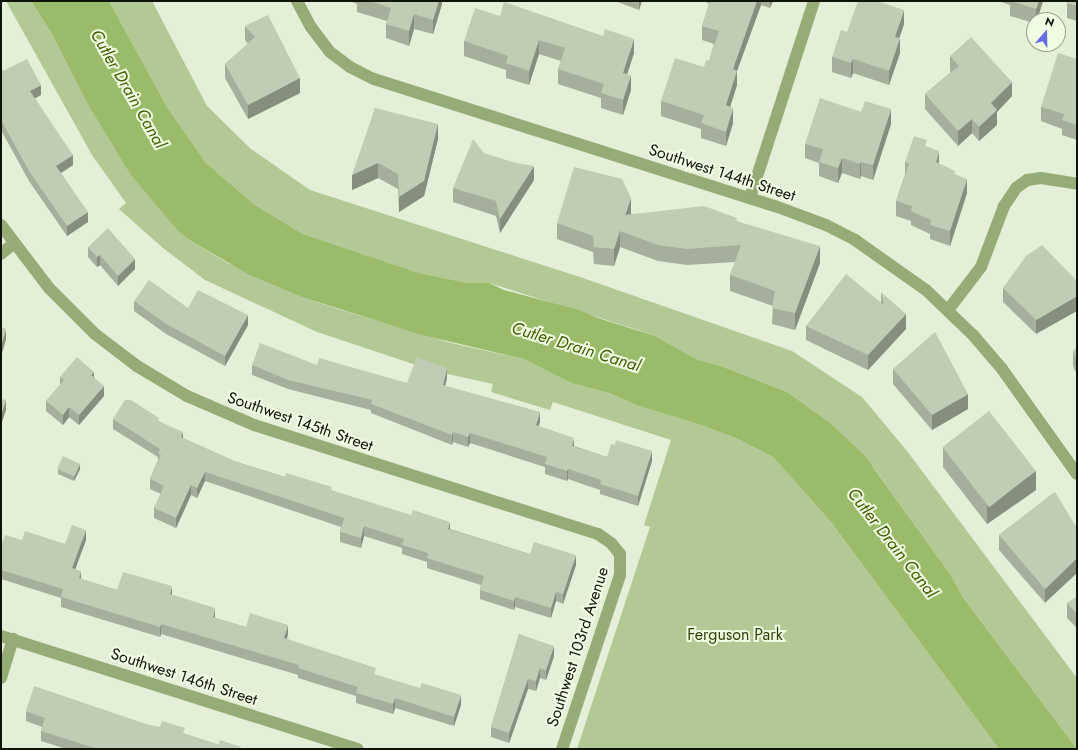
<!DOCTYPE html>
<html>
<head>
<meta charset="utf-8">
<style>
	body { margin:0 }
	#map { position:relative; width:1078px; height:750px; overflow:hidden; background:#e3efd6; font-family:Jost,sans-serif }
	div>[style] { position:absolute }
	.green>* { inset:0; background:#b2c996 }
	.water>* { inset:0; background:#99bb6a }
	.street>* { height:12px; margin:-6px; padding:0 6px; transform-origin:6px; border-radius:6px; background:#95ac77 }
	.wall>* { inset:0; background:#a5af9a }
	.shaded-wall>* { inset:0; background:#868f7d }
	.building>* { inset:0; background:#c0ccb3; transform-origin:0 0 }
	span { translate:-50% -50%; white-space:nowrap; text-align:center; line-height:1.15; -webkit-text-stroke:4px #f1fde3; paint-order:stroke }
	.street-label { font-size:16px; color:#0f130a }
	.park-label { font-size:16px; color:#2e4205 }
	.water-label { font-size:17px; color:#415e00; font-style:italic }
	.frame { position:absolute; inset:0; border:2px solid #0f130a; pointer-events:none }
	.north { position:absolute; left:1026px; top:12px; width:40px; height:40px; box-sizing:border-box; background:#f1fde3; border:1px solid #979f8c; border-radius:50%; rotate:20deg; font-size:11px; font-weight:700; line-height:16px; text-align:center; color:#0f130a }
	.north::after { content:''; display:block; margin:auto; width:14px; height:18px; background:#676de6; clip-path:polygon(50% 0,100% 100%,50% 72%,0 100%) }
</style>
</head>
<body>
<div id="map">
	<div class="green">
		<i style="clip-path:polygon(6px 1px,31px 1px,52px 34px,86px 101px,193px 242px,228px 263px,302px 297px,338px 309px,451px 343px,524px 359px,571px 383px,609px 393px,636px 405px,701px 425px,738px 439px,773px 457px,831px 522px,999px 749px,577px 749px,650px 527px,644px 525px,671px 440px,553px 402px,550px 410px,491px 392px,493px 384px,434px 371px,317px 332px,205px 280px,163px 248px,119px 209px,126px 203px,92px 155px)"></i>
		<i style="clip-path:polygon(109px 1px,152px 1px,207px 106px,251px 149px,310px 190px,583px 278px,792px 351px,862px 397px,907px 451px,1077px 678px,1077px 749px,964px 599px,950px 574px,874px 468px,829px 422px,787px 392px,721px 366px,698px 360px,655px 336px,638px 330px,489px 283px,468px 283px,419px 273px,303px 234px,255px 205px,206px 163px,167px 107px)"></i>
	</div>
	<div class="water">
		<i style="clip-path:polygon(31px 1px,109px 1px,167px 107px,206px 163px,255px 205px,303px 234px,419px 273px,468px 283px,489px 283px,504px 290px,579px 310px,598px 318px,655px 336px,698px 360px,721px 366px,787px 392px,829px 422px,865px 456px,950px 574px,964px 599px,1077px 749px,999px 749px,831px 522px,773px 457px,738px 439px,701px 425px,636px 405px,609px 393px,571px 383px,524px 359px,422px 335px,302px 297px,248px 274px,193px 242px,179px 232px,131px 175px,86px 101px,52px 34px)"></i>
	</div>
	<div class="street">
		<i style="left:297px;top:1px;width:30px;rotate:62deg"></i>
		<i style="left:311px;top:27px;width:31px;rotate:53deg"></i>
		<i style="left:330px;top:52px;width:25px;rotate:37deg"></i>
		<i style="left:350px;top:67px;width:27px;rotate:27deg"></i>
		<i style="left:374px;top:79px;width:421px;rotate:17.6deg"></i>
		<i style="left:775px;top:206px;width:54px;rotate:20.4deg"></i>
		<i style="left:826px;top:225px;width:33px;rotate:27deg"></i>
		<i style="left:855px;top:240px;width:87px;rotate:35.2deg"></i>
		<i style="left:926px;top:290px;width:65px;rotate:43.8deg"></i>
		<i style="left:973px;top:335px;width:45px;rotate:49.5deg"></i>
		<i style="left:1002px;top:369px;width:129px;rotate:54.5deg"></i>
		<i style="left:750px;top:198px;width:207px;rotate:-72deg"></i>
		<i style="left:1px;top:225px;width:79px;rotate:52.7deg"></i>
		<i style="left:49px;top:288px;width:65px;rotate:45deg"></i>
		<i style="left:95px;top:334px;width:53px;rotate:37.3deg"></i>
		<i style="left:137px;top:366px;width:58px;rotate:31deg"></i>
		<i style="left:187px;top:396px;width:73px;rotate:23.4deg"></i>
		<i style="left:254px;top:425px;width:361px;rotate:17.6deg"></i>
		<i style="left:598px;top:534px;width:16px;rotate:35deg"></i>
		<i style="left:611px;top:543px;width:14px;rotate:51deg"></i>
		<i style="left:620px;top:554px;width:21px;rotate:90deg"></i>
		<i style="left:620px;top:575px;width:183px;rotate:108.4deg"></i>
		<i style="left:1px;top:254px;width:16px;rotate:-40deg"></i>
		<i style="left:948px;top:310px;width:54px;rotate:-52.5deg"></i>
		<i style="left:981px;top:267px;width:65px;rotate:-69.3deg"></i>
		<i style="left:1004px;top:206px;width:22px;rotate:-56deg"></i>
		<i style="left:1016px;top:188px;width:14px;rotate:-36deg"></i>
		<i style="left:1027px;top:180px;width:14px;rotate:-8deg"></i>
		<i style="left:1041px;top:178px;width:36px;rotate:9deg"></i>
		<i style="left:1px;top:636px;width:374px;rotate:17.6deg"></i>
		<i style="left:1px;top:678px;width:41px;rotate:-72.9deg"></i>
	</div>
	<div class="wall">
		<i style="clip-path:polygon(350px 1px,442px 1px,442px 4px,433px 34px,414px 29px,409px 46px,386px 38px,386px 24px,387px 21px,357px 12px,357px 4px)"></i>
		<i style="clip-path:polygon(615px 1px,642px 1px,639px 10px)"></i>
		<i style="clip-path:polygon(707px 1px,773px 1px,770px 8px,761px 5px,737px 71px,737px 85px,730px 107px,733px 123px,726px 146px,701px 138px,701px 129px,661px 116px,661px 101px,704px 67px,709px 61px,714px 44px,702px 40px,702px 26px,709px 4px,707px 3px)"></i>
		<i style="clip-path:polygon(998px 1px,1043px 1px,1037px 20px,1034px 20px,1034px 23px,1010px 16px,1010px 5px)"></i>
		<i style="clip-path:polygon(1077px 1px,1077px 21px,1067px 18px,1067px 3px)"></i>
		<i style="clip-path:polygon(500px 16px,634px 53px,627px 74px,631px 90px,623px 115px,601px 108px,601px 98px,558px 84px,558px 69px,561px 61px,539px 54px,529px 85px,506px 78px,506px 70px,464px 56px,464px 41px)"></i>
		<i style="clip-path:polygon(904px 24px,899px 38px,900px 53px,889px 85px,853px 73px,851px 78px,832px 72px,832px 57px,847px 32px)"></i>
		<i style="clip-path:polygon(245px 26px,300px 78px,300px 93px,248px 119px,225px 78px,225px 64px,248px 44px,245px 40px)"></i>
		<i style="clip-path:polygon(950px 56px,1012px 96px,997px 112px,997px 125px,979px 141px,972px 133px,958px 146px,925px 109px,925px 94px,951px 72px,950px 71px)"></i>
		<i style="clip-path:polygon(1077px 59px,1077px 140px,1062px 135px,1062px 129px,1041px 121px,1041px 107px)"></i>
		<i style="clip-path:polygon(1px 67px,3px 71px,41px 95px,35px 98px,73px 165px,61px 173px,88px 222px,67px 236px,29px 181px,1px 130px)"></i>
		<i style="clip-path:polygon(375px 108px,438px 139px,424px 196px,399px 212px,398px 189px,378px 178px,352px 190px)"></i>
		<i style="clip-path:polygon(891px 124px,873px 180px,861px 176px,860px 179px,842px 173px,838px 183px,819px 176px,819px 163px,805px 158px,805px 144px)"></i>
		<i style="clip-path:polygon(927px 147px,939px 164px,955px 174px,967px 193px,950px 246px,930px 239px,930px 234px,911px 225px,911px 221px,896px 216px,896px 201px,905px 174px,905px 162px)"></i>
		<i style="clip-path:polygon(534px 180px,500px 233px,496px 216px,453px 202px,453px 188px)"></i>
		<i style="clip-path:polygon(631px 214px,737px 221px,820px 263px,795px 330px,772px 324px,773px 306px,730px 291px,730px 275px,735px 262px,687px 265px,658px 261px,620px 247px,614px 266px,594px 264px,593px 252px,557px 239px,557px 223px)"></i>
		<i style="clip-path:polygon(1042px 245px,1036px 334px,1003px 302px,1003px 288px)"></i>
		<i style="clip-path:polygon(88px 247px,135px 269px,118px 286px,100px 265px,97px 267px,88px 257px)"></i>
		<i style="clip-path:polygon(881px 292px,906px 329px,868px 370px,806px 340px,806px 326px,881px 302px)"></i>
		<i style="clip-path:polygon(134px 301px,188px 308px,248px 325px,225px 366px,166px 334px,134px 311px)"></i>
		<i style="clip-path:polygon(1077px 348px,1077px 375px,1073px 366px,1073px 351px)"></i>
		<i style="clip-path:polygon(252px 365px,317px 365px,407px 383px,447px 378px,445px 386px,540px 422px,538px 426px,574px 446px,607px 457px,652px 461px,638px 506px,600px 494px,600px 490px,568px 479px,567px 481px,545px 474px,545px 467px,470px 443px,468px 447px,453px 442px,452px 445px,371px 413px,371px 410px,288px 389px,252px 375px)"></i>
		<i style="clip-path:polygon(893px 369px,968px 409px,932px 430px,893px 384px)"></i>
		<i style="clip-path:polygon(60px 377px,94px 377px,104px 396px,79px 425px,69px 417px,63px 425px,46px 411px,46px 401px,60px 385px)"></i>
		<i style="clip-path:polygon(113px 419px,159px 421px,183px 438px,234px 461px,285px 477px,332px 491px,450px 529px,530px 554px,576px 565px,563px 604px,556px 601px,551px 618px,515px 607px,514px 610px,480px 599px,480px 590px,481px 585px,427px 568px,427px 562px,402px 554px,402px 548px,364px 536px,361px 548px,340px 542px,340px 532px,341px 527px,205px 481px,197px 498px,191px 495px,176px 528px,154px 518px,154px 508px,161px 494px,150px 489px,150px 479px,158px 460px,158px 457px,113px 429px)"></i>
		<i style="clip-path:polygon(943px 448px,1036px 490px,987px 524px,943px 467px)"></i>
		<i style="clip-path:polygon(58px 469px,80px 469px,74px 481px,58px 474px)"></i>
		<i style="clip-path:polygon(1055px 492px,1045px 603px,999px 550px,999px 535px)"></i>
		<i style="clip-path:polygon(22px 540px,65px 544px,86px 540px,75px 569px,81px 579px,117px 590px,172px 595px,215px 618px,246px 627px,288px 634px,287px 639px,376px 675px,461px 705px,454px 726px,395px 708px,393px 714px,356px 703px,356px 696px,298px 678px,298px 675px,161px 634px,160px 637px,61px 607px,61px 598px,1px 579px,1px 546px)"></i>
		<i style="clip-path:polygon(1077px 597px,1077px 628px,1067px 618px,1067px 603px)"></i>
		<i style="clip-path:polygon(519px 634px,554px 656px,546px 680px,540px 678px,536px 691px,528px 689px,509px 743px,491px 737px,491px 727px)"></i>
		<i style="clip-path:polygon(26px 711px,149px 725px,185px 734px,219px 745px,241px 749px,66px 749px,41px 741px,41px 731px,42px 727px,26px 721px)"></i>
	</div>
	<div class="shaded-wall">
		<i style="clip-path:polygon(439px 1px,442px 1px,442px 4px,433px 34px,433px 20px)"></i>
		<i style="clip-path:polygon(639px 1px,642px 1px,639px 10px)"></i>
		<i style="clip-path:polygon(757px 1px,761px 1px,761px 5px,737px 71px,737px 85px,726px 120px,726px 105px,733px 69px)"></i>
		<i style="clip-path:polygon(770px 1px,773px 1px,770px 8px)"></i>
		<i style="clip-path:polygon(1039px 1px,1043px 1px,1037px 20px,1036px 20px,1036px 9px)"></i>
		<i style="clip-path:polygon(904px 10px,904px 24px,895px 51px,895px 37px)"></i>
		<i style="clip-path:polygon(414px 14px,414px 29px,409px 46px,409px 31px)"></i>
		<i style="clip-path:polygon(900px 38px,900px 53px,889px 85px,889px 71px)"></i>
		<i style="clip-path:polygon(634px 39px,634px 53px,623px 87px,623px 73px)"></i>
		<i style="clip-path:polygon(539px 40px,539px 54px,529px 85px,529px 71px)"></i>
		<i style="clip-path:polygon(853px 59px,853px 73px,851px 78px,851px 63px)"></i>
		<i style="clip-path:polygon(631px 75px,631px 90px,623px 115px,623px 100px)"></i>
		<i style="clip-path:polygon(300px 78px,300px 93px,248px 119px,248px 105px)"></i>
		<i style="clip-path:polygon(1012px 82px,1012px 96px,997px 112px,997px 125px,979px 141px,979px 127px,991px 103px)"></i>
		<i style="clip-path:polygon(41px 85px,41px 95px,30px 101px,30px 91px)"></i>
		<i style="clip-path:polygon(733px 108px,733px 123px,726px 146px,726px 132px)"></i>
		<i style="clip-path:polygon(891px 109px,891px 124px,873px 180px,873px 165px)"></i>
		<i style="clip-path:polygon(972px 119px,972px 133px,958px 146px,958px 131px)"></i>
		<i style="clip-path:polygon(438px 124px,438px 139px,424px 196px,399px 212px,399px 197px)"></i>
		<i style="clip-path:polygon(939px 151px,939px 166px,936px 162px)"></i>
		<i style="clip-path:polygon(73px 155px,73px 165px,56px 176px,56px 166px)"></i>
		<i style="clip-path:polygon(842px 158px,842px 173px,838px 183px,838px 168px)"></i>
		<i style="clip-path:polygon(861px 162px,861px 176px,860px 179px,860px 164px)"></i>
		<i style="clip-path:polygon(378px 163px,378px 178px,352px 190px,352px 175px)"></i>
		<i style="clip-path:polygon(534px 166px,534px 180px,500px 233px,500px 219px)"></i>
		<i style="clip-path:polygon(967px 179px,967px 193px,950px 246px,950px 231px)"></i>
		<i style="clip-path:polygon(631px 198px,631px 214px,625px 215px)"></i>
		<i style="clip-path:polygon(88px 212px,88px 222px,67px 236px,67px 226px)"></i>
		<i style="clip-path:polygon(620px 231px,620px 247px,614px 266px,614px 249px)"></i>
		<i style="clip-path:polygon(820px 246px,820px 263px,795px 330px,795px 313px)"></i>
		<i style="clip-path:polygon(100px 255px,100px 265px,97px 267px,97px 257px)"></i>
		<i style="clip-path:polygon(135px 259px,135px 269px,118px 286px,118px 276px)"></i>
		<i style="clip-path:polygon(1077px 296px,1077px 311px,1036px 334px,1036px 320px)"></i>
		<i style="clip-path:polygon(906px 314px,906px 329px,868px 370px,868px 355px)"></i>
		<i style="clip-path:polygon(248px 315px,248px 325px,225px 366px,225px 356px)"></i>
		<i style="clip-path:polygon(6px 329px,6px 339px,1px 357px,1px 346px)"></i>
		<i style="clip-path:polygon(447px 368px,447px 378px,443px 395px,443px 385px)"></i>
		<i style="clip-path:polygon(94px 372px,94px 382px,91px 375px)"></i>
		<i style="clip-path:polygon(104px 386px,104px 396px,79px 425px,79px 415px)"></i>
		<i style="clip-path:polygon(968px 394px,968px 409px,932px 430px,932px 415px)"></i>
		<i style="clip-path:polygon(6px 400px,6px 410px,1px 425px,1px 415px)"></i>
		<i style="clip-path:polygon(69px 407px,69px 417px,63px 425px,63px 415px)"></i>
		<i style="clip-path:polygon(540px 412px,540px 422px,536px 435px,536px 425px)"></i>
		<i style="clip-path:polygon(183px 432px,183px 441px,181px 437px)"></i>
		<i style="clip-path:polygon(453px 432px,453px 442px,452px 445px,452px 435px)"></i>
		<i style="clip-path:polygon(470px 433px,470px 443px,468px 447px,468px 437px)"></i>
		<i style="clip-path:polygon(574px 438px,574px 447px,572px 446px)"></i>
		<i style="clip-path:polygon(652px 451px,652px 461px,638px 506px,638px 496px)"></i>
		<i style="clip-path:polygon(80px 464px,80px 469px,74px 481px,74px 476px)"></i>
		<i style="clip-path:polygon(568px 469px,568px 479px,567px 481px,567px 471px)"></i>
		<i style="clip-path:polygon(1036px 471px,1036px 490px,987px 524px,987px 505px)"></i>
		<i style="clip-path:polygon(205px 472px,205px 481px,197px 498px,197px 488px)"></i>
		<i style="clip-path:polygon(191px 485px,191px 495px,176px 528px,176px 518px)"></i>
		<i style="clip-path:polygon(450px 522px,450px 531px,448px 529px)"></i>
		<i style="clip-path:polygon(364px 526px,364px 536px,361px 548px,361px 538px)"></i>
		<i style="clip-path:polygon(86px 530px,86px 540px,72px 578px,72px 568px)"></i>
		<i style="clip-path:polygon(576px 555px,576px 565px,563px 604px,563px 594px)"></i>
		<i style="clip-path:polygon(1077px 558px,1077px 573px,1045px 603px,1045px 589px)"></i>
		<i style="clip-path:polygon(81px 571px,81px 581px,79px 578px)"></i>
		<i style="clip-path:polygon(172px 586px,172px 596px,170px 594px)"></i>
		<i style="clip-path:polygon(556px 592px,556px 601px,551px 618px,551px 608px)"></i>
		<i style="clip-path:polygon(515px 597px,515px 607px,514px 610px,514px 601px)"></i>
		<i style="clip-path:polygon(215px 608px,215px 618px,213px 627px,213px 617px)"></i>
		<i style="clip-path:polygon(161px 624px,161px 634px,160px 637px,160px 627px)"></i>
		<i style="clip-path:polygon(288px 625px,288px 634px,284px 648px,284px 638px)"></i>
		<i style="clip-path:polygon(554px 646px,554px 656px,546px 680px,546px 670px)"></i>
		<i style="clip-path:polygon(540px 668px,540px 678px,536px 691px,536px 681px)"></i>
		<i style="clip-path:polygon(528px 679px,528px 689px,509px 743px,509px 733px)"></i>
		<i style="clip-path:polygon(461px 695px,461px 705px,454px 726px,454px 717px)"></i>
		<i style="clip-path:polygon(395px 698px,395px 708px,393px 714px,393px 704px)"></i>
	</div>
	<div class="building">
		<i style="clip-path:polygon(370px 1px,439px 1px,433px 20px,414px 14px,409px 31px,386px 24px,391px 8px)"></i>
		<i style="clip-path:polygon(710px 1px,757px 1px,733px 69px,737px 71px,726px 105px,733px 108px,726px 132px,701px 123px,704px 115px,661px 101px,675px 58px,704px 67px,706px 60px,709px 61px,719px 31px,702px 26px)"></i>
		<i style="clip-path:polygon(858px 1px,862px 2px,862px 1px,877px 1px,904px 10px,895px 37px,900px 38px,889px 71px,853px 59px,851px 63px,832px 57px,841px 30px,847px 32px)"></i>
		<i style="clip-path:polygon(1011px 1px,1039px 1px,1036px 9px)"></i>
		<i style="clip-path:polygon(1068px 1px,1077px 1px,1077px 6px,1067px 3px)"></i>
		<i style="clip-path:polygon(504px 2px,603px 36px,605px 29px,634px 39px,623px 73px,631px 75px,623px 100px,601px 93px,604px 84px,558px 69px,565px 48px,539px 40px,529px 71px,506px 63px,508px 56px,464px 41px,475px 8px,500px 16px)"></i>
		<i style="clip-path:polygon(268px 15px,300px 78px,248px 105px,225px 64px,255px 37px,245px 26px)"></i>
		<i style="clip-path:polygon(971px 37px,1012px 82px,991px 103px,997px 110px,979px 127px,972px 119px,958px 131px,925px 94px,959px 66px,950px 56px)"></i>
		<i style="clip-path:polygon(1058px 53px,1077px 59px,1077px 125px,1062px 120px,1064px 114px,1041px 107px)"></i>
		<i style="clip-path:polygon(27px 59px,41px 85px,30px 91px,73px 155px,56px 166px,88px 212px,67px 226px,29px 171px,1px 120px,1px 67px,3px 71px)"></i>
		<i style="clip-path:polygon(820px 98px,861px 112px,865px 101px,891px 109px,873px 165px,861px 162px,860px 164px,842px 158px,838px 168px,819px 162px,823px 149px,805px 144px)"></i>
		<i style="clip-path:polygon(375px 108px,438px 124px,424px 181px,399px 197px,398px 174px,378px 163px,352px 175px)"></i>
		<i style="clip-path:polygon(914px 136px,927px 140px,925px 146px,939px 151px,936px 162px,955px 171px,954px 174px,967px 179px,950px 231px,930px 225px,931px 220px,911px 211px,912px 206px,896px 201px,909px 164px,905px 162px)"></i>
		<i style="clip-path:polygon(473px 139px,484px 153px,516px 163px,534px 166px,500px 219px,496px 201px,453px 188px)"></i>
		<i style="clip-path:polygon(574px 167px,622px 179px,631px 198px,625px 215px,704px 206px,737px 218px,736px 221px,820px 246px,795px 313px,772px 308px,775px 291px,730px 275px,741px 245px,687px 249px,658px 245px,620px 231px,614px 249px,594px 247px,593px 236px,557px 223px)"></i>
		<i style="clip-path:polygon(108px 228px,135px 259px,118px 276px,100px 255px,97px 257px,88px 247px)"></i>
		<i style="clip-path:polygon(1042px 245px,1077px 281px,1077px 296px,1036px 320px,1003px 288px,1026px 256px)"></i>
		<i style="clip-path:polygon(846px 274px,884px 305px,881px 292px,906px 314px,868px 355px,806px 326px)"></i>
		<i style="clip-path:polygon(149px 280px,188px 308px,198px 290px,248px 315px,225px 356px,166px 324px,134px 301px)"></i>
		<i style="clip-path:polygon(1px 327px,6px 329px,1px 346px)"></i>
		<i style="clip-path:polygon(935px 332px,968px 394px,932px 415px,893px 369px)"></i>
		<i style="clip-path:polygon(260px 343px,317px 365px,319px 358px,407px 383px,417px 357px,447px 368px,443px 385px,540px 412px,536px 425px,574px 438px,572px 446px,607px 457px,611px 444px,615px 445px,616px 440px,652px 451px,638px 496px,600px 484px,601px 480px,568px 469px,567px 471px,545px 464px,547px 457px,470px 433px,468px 437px,453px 432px,452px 435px,371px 404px,372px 400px,288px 380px,252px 365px)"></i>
		<i style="clip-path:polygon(1077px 348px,1077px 360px,1073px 351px)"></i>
		<i style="clip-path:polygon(77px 357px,94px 372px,91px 375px,104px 386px,79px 415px,69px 407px,63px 415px,46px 401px,64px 380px,60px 377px)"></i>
		<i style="clip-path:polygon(1px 399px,6px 400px,1px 415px)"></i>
		<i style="clip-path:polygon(125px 400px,131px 400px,159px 418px,158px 421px,183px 432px,181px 437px,234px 461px,285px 477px,286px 473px,332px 487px,331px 490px,411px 515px,413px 510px,450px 522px,448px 529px,530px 554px,534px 542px,576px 555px,563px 594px,556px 592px,551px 608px,515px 597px,514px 601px,480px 590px,484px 576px,427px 558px,428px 553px,402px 545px,404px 539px,364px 526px,361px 538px,340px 532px,344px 518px,205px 472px,197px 488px,191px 485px,176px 518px,154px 508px,164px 486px,150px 479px,161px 455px,158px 454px,160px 449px,113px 419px)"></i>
		<i style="left:989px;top:411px;width:76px;height:59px;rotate:52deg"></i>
		<i style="left:63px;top:456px;width:19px;height:14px;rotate:25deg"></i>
		<i style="clip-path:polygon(1055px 492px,1077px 528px,1077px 558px,1045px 589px,999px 535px)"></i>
		<i style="clip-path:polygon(72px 525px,86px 530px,72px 568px,81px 571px,79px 578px,117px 590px,123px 572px,172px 586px,170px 594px,215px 608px,213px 617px,246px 627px,250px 613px,288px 625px,284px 638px,376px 668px,374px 674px,420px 688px,422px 683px,461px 695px,454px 717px,395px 698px,393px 704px,356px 693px,358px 687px,298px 668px,299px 665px,161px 624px,160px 627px,61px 597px,63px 589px,1px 570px,1px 546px,5px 535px,22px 540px,25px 531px,65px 544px)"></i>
		<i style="clip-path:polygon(1077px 597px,1077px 614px,1067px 603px)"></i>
		<i style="clip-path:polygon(519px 634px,554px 646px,546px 670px,540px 668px,536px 681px,528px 679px,509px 733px,491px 727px)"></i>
		<i style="clip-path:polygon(34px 686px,149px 725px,160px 727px,162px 721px,185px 728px,183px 733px,219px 745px,220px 740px,241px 747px,240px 749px,98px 749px,41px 731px,45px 718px,26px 711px)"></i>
	</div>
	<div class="street-label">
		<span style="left:722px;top:173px;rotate:18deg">Southwest 144th Street</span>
		<span style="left:300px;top:422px;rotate:19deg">Southwest 145th Street</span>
		<span style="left:578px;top:647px;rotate:-72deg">Southwest 103rd Avenue</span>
		<span style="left:184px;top:677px;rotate:18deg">Southwest 146th Street</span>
	</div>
	<div class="park-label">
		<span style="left:735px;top:635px">Ferguson Park</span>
	</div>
	<div class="water-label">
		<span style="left:128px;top:89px;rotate:60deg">Cutler Drain Canal</span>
		<span style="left:576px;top:347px;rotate:17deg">Cutler Drain Canal</span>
		<span style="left:892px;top:543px;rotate:52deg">Cutler Drain Canal</span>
	</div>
	<div class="frame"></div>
	<div class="north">N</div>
</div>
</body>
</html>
